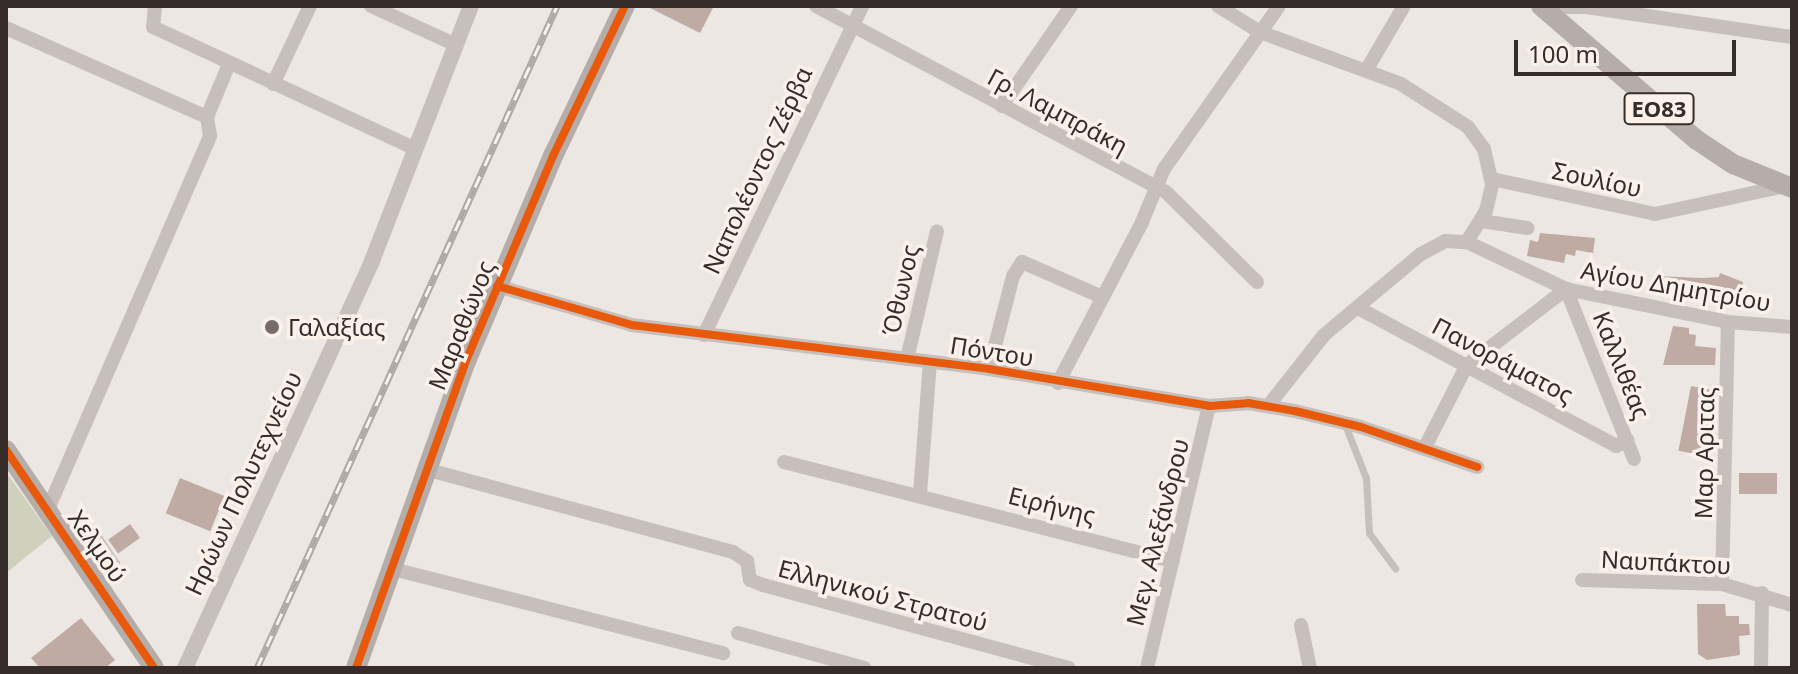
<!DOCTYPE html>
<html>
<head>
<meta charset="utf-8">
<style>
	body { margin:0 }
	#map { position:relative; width:1798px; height:674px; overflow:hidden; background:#ece7e2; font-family:"Noto Sans",sans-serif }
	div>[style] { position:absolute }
	.green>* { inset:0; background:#cfd1bd }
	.building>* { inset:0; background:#bfaaa4; transform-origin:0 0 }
	.service>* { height:7px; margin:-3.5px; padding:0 3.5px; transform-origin:3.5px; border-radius:3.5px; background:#c6bfbb }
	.minor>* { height:14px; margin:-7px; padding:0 7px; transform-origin:7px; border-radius:7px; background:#c6bfbb }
	.tertiary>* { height:16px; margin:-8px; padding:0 8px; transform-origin:8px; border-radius:8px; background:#c6bfbb }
	.primary>* { height:20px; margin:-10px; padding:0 10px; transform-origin:10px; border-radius:10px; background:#b4adaa }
	.rail>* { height:7px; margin-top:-3.5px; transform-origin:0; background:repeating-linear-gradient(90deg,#f9f1ea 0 12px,#ada8a5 0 24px); box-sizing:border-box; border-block:2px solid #ada8a5 }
	.cycleway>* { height:8px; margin:-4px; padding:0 4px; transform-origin:4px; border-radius:4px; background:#e8590c }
	.dots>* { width:22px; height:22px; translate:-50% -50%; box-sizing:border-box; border:4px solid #f9f1ea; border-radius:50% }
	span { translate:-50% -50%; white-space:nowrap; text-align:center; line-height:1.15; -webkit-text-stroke:7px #f9f1ea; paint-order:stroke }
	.shield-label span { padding:2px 6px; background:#f9f1ea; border:2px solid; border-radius:6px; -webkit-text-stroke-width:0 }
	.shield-label { font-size:22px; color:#362c29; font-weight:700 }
	.street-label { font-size:24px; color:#362c29 }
	.poi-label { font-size:24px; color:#362c29 }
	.left { translate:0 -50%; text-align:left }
	.frame { position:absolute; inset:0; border:8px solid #362c29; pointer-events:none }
	.scale { position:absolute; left:1514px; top:40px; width:222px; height:36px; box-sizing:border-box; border:4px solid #362c29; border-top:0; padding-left:10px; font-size:24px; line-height:28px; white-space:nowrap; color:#362c29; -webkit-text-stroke:6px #f9f1ea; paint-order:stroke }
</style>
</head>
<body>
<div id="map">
	<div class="green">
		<i style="clip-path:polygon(6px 472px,52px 536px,6px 573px)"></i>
	</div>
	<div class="building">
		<i style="clip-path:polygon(646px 6px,714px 6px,700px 33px)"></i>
		<i style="clip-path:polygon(1540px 233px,1595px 238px,1593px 253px,1576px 250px,1575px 256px,1566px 254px,1564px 263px,1527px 256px,1530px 240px,1538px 242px)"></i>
		<i style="clip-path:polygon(1720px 273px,1743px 282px,1741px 299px,1655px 290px,1657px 276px,1702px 278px,1719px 277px)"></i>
		<i style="clip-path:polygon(1673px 326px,1689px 328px,1689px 334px,1696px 335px,1695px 346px,1716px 348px,1715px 365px,1663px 365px)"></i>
		<i style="left:1691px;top:386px;width:25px;height:66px;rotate:11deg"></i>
		<i style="left:1739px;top:473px;width:38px;height:21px"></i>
		<i style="left:180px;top:478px;width:48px;height:38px;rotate:22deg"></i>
		<i style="left:130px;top:524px;width:17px;height:27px;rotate:54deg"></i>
		<i style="clip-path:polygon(1697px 604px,1725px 604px,1726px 616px,1739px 616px,1739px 624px,1749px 624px,1750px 635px,1739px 636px,1740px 655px,1707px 660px,1698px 654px)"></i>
		<i style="clip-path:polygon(81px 618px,115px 660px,105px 668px,40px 668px,31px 658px)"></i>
	</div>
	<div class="service">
		<i style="left:1344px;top:422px;width:60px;rotate:68.6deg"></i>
		<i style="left:1366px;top:478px;width:55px;rotate:86.9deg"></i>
		<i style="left:1369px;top:533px;width:44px;rotate:53.4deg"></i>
		<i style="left:82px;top:536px;width:17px;rotate:7deg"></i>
		<i style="left:99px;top:538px;width:30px;rotate:56deg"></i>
		<i style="left:116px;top:563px;width:16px;rotate:101deg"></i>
	</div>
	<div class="minor">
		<i style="left:155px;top:6px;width:21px;rotate:95deg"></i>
		<i style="left:153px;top:27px;width:290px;rotate:24.9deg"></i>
		<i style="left:371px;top:6px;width:94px;rotate:24.6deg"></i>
		<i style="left:816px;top:6px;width:396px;rotate:28deg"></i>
		<i style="left:1166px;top:192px;width:128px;rotate:44.7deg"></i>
		<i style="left:1218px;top:6px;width:49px;rotate:31.8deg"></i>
		<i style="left:1260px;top:32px;width:150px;rotate:20.2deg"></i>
		<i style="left:1401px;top:84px;width:80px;rotate:32.7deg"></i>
		<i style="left:1468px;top:127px;width:27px;rotate:54deg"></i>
		<i style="left:1484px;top:149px;width:37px;rotate:77deg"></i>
		<i style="left:1492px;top:185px;width:27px;rotate:103deg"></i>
		<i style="left:1486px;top:211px;width:36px;rotate:122deg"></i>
		<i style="left:1549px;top:13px;width:14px;rotate:-25deg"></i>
		<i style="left:1562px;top:7px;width:24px"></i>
		<i style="left:1586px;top:7px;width:208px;rotate:8.3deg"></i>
		<i style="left:6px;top:28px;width:220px;rotate:23.9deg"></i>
		<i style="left:1367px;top:69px;width:73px;rotate:-59.6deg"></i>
		<i style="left:273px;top:84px;width:86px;rotate:-64.6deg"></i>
		<i style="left:1002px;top:106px;width:121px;rotate:-55.4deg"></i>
		<i style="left:1492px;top:179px;width:167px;rotate:12.1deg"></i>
		<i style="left:1655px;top:214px;width:134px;rotate:-12.1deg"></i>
		<i style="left:1482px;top:221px;width:46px;rotate:8.8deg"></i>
		<i style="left:497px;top:286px;width:141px;rotate:16.1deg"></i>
		<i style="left:632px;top:325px;width:360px;rotate:7deg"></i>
		<i style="left:989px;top:369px;width:223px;rotate:9.5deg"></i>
		<i style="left:1209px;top:406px;width:39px;rotate:-4deg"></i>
		<i style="left:1248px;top:403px;width:48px;rotate:9.7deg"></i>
		<i style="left:1295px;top:411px;width:68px;rotate:13.6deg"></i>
		<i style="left:1361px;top:427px;width:123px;rotate:19deg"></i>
		<i style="left:1358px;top:308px;width:293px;rotate:28.1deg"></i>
		<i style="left:1616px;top:446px;width:13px;rotate:-27deg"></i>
		<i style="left:704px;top:335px;width:365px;rotate:-64.3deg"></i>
		<i style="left:907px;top:359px;width:131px;rotate:-76.8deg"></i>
		<i style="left:989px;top:369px;width:96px;rotate:-75.5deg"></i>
		<i style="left:1013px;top:276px;width:17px;rotate:-57deg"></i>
		<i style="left:1022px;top:262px;width:85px;rotate:23.6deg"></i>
		<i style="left:1058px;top:383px;width:182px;rotate:-62.4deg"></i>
		<i style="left:1142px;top:222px;width:57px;rotate:-67.5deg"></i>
		<i style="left:1164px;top:169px;width:199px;rotate:-54.8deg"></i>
		<i style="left:1268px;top:406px;width:90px;rotate:-51.7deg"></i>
		<i style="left:1324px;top:335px;width:126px;rotate:-39.9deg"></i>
		<i style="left:1421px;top:254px;width:27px;rotate:-28deg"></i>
		<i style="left:1445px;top:241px;width:22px;rotate:3deg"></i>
		<i style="left:1467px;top:242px;width:110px;rotate:25.4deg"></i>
		<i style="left:1566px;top:289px;width:165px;rotate:11.5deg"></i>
		<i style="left:1728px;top:322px;width:64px;rotate:4.5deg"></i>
		<i style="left:1425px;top:447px;width:92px;rotate:-62.9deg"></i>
		<i style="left:1467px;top:365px;width:125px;rotate:-37.5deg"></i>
		<i style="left:1566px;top:289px;width:183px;rotate:68.2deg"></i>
		<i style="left:784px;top:462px;width:401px;rotate:14.3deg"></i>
		<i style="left:425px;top:469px;width:319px;rotate:15.1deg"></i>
		<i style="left:733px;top:552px;width:17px;rotate:33deg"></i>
		<i style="left:747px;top:561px;width:19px;rotate:81deg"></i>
		<i style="left:750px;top:580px;width:14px;rotate:21deg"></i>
		<i style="left:763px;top:585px;width:317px;rotate:15.2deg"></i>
		<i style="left:920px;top:494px;width:132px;rotate:-85.7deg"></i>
		<i style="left:48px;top:509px;width:407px;rotate:-66.5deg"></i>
		<i style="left:210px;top:136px;width:19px;rotate:-99deg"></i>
		<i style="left:207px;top:117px;width:57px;rotate:-67.5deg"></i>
		<i style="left:389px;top:568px;width:345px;rotate:14.3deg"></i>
		<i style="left:1582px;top:580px;width:140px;rotate:1.6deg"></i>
		<i style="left:1722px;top:584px;width:73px;rotate:16.7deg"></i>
		<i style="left:1722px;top:584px;width:262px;rotate:-88.7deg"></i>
		<i style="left:1301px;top:625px;width:44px;rotate:78.2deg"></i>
		<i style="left:738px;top:633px;width:131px;rotate:15.5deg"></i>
		<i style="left:1147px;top:668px;width:269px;rotate:-76.7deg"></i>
		<i style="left:1761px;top:668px;width:75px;rotate:-89.2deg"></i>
	</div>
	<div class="tertiary">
		<i style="left:185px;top:668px;width:448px;rotate:-65.3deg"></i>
		<i style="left:372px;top:261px;width:274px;rotate:-68.8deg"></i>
	</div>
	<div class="primary">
		<i style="left:1541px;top:6px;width:206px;rotate:40.7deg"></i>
		<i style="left:1697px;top:140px;width:43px;rotate:33.7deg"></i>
		<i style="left:1733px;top:164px;width:64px;rotate:22.1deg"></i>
		<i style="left:6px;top:450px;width:263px;rotate:55.8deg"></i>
		<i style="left:356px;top:668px;width:326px;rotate:-70.3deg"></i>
		<i style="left:466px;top:361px;width:223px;rotate:-67deg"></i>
		<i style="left:553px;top:156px;width:166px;rotate:-64.4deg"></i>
	</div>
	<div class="rail">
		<i style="left:257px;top:668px;width:727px;rotate:-65.62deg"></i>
	</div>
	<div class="cycleway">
		<i style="left:497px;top:286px;width:141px;rotate:16.1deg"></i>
		<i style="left:632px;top:325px;width:360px;rotate:7deg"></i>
		<i style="left:989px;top:369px;width:223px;rotate:9.5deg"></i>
		<i style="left:1209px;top:406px;width:39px;rotate:-4deg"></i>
		<i style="left:1248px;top:403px;width:48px;rotate:9.7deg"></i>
		<i style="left:1295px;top:411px;width:68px;rotate:13.6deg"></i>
		<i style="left:1361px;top:427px;width:123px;rotate:19deg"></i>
		<i style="left:6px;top:450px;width:263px;rotate:55.8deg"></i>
		<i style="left:356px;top:668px;width:326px;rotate:-70.3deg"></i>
		<i style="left:466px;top:361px;width:223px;rotate:-67deg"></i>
		<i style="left:553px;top:156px;width:166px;rotate:-64.4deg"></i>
	</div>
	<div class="dots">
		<i style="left:272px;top:327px;background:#766d6a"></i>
	</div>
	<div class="shield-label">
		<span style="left:1659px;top:109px">ΕΟ83</span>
	</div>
	<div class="street-label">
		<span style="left:1058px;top:111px;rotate:28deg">Γρ. Λαμπράκη</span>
		<span style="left:757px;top:170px;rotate:-65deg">Ναπολέοντος Ζέρβα</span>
		<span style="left:1597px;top:179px;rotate:12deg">Σουλίου</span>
		<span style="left:1676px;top:286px;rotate:10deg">Αγίου Δημητρίου</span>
		<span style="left:900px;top:290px;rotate:-77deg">Όθωνος</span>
		<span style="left:461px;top:325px;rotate:-68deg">Μαραθώνος</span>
		<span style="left:992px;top:351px;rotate:9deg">Πόντου</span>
		<span style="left:1503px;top:360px;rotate:28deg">Πανοράματος</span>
		<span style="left:1622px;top:365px;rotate:68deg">Καλλιθέας</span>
		<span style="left:1704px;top:453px;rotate:-89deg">Μαρ Αριτας</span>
		<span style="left:243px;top:483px;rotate:-65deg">Ηρώων Πολυτεχνείου</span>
		<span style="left:1052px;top:505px;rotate:14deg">Ειρήνης</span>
		<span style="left:1157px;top:532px;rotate:-76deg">Μεγ. Αλεξάνδρου</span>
		<span style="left:98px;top:546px;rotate:55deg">Χελμού</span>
		<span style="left:1666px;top:562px;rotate:3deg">Ναυπάκτου</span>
		<span style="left:883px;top:595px;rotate:15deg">Ελληνικού Στρατού</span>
	</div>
	<div class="poi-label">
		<span class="left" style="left:288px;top:327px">Γαλαξίας</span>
	</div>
	<div class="frame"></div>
	<div class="scale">100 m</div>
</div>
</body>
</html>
